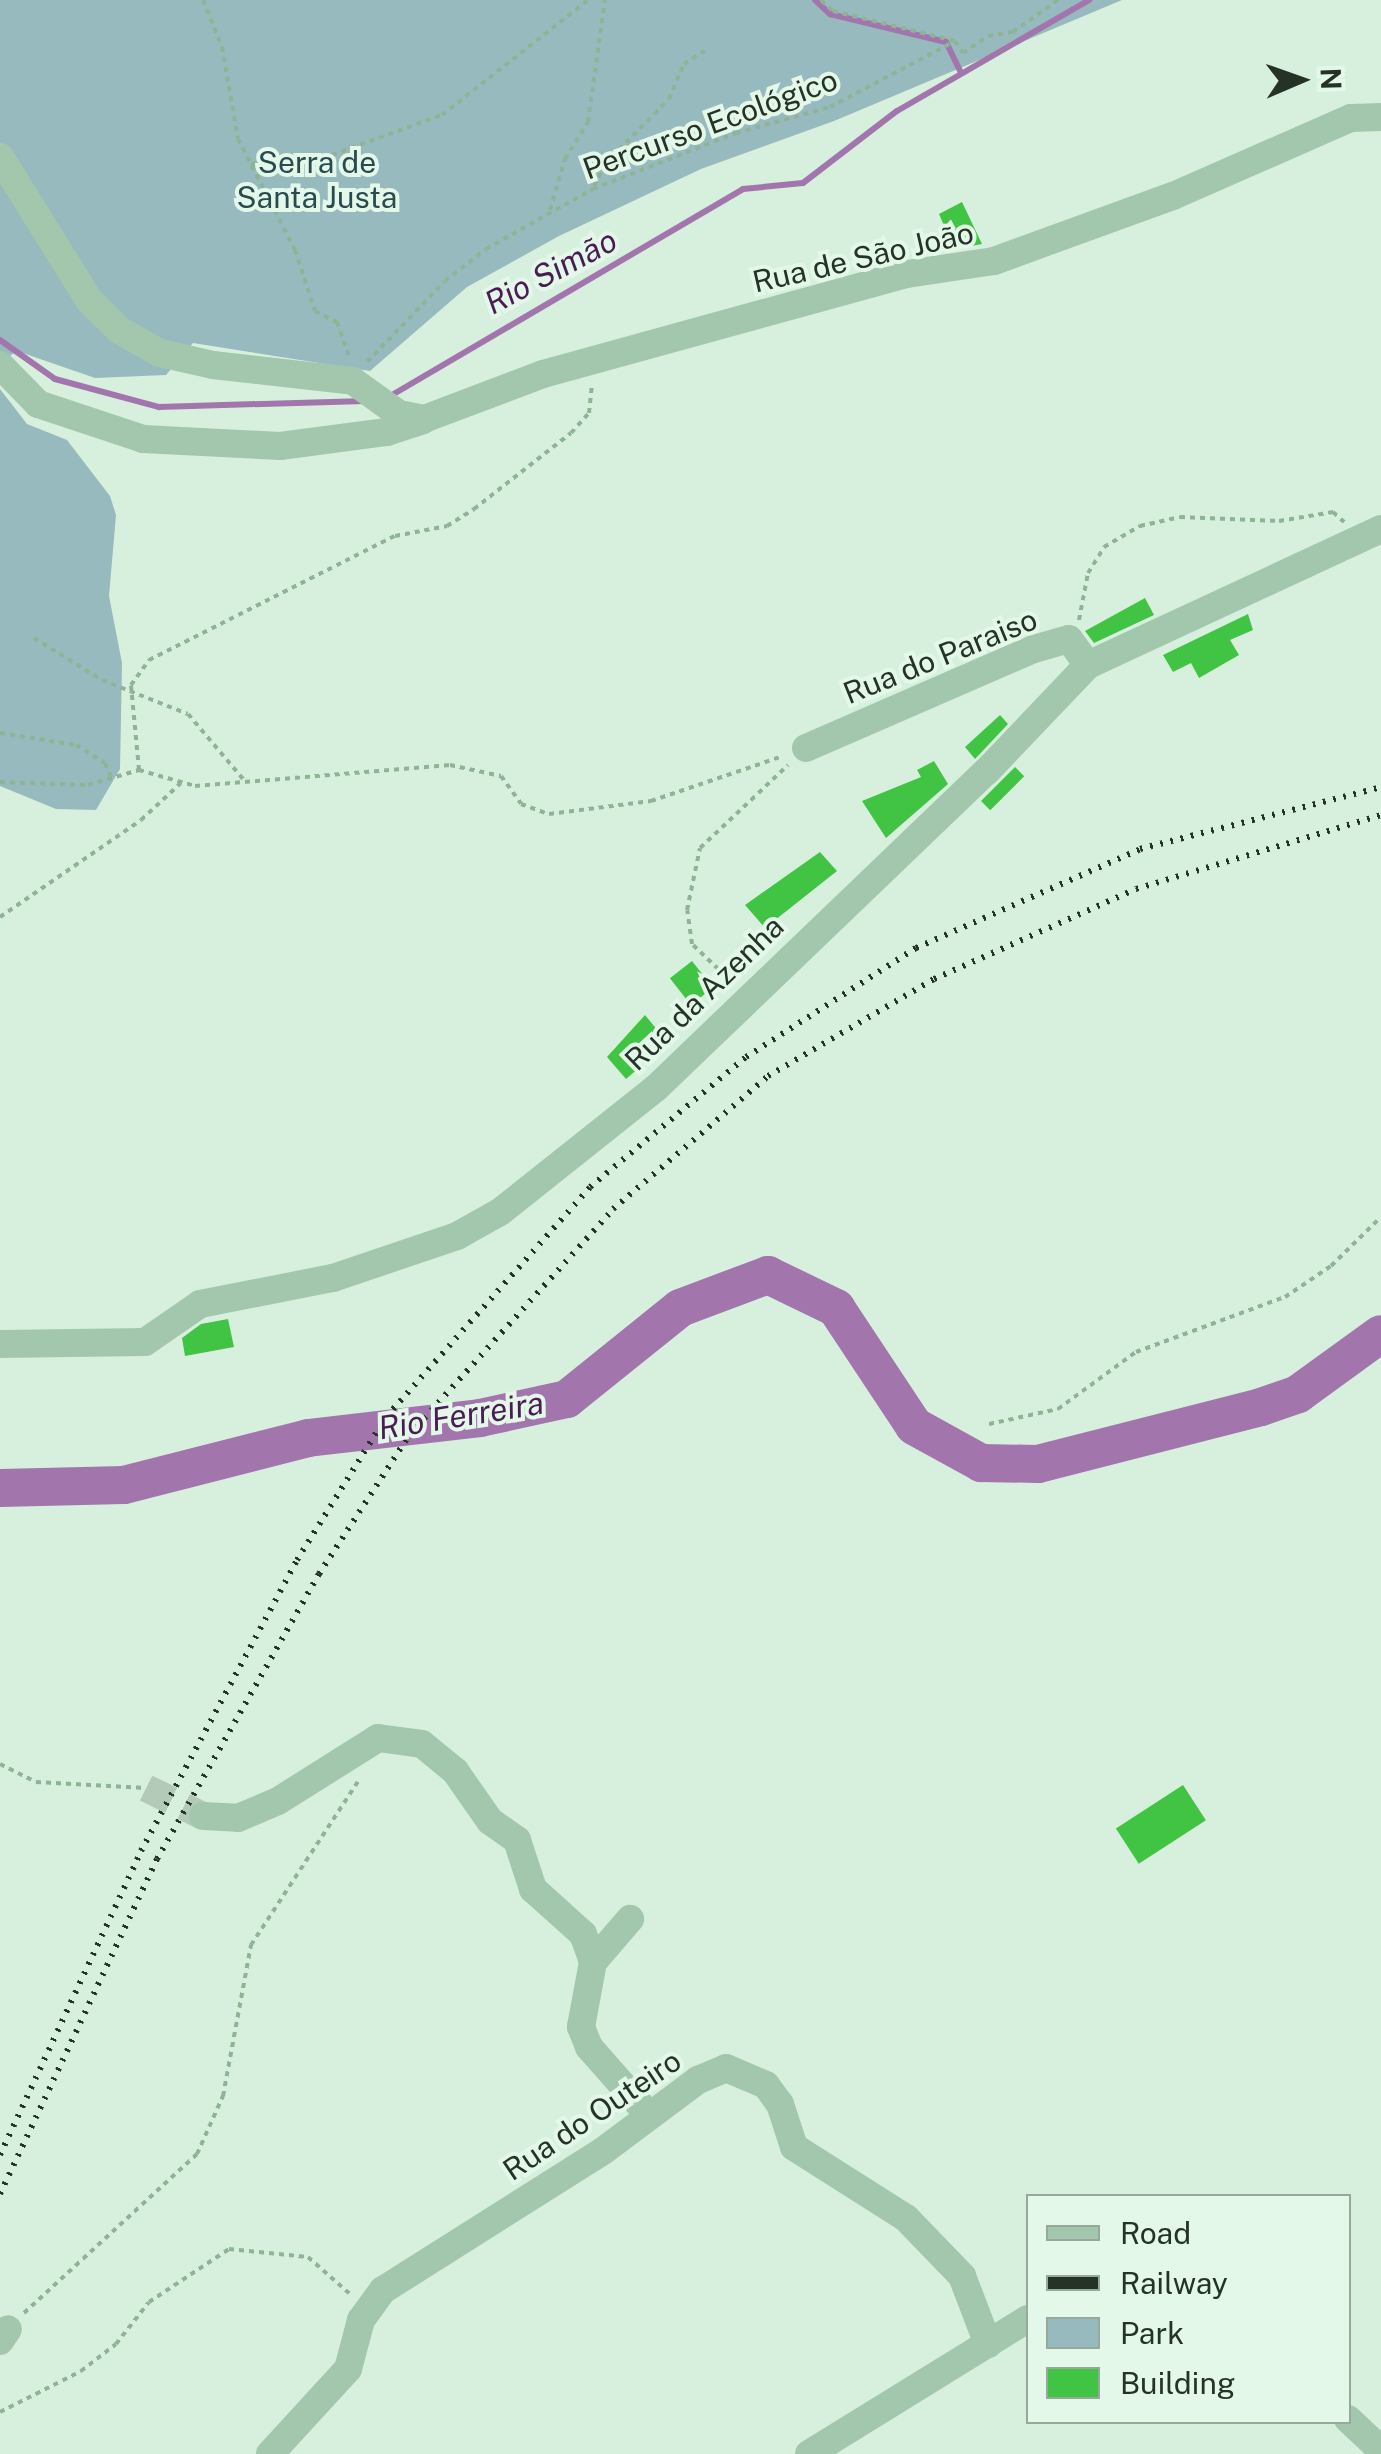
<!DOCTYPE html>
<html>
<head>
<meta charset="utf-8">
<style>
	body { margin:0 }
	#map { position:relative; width:1381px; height:2454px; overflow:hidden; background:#d7f0de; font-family:"Public Sans",sans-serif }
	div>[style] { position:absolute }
	.green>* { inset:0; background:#97babe }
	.stream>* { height:6px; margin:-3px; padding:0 3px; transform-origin:3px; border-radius:3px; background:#a276ac }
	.river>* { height:38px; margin:-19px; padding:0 19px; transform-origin:19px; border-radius:19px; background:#a276ac }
	.building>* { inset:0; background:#41c443; transform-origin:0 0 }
	.minor-tunnel>* { height:28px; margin-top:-14px; transform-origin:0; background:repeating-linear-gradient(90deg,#b3cab9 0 28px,transparent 0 42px) }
	.path>* { height:4px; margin-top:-2px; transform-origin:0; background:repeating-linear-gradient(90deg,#8eb395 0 5px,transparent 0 10px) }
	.minor>* { height:28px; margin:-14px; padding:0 14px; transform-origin:14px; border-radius:14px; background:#a3c7ac }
	.rail>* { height:6px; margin-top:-3px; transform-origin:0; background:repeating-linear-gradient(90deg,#253326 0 2.5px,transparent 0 10.5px) }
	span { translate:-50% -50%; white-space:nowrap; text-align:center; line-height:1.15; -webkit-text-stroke:8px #e3f8e9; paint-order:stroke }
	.street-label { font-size:30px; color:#253326 }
	.park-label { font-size:30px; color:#294b50 }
	.water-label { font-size:32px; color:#4a1c53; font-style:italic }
	.legend { position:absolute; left:1026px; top:2194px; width:325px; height:230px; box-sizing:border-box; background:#e3f8e9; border:2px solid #97a99b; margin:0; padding:12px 18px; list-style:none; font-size:30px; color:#253326 }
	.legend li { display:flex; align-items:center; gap:20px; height:50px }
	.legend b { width:50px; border:2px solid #97a99b }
	.north { position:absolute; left:1251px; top:30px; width:100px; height:100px; -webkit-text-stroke:8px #e3f8e9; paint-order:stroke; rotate:88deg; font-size:28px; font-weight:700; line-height:40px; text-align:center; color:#253326 }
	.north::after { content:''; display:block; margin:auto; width:35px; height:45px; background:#253326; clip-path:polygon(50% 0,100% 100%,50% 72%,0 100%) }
</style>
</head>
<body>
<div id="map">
	<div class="green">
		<i style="clip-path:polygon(0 0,1122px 0,834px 121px,701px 169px,559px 236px,467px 287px,370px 371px,193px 343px,166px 375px,95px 378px,17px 351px,5px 359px,0 354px)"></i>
		<i style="clip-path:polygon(0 389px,27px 424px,67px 440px,110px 496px,116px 515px,109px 596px,122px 663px,120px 769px,96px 810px,56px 809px,0 786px)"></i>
	</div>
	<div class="stream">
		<i style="left:815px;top:0;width:21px;rotate:43deg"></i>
		<i style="left:830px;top:14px;width:119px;rotate:13.6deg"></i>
		<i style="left:946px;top:42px;width:34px;rotate:64deg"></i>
		<i style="left:0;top:340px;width:67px;rotate:35.3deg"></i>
		<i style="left:55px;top:379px;width:108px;rotate:15.1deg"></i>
		<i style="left:159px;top:407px;width:206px;rotate:-1.7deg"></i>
		<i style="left:392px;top:395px;width:407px;rotate:-30.4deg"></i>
		<i style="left:743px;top:189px;width:60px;rotate:-5.7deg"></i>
		<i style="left:803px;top:183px;width:118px;rotate:-37.5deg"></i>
		<i style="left:897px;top:111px;width:222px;rotate:-30deg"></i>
	</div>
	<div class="river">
		<i style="left:0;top:1488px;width:124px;rotate:-1.4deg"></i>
		<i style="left:124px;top:1485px;width:190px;rotate:-14.3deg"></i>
		<i style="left:308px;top:1438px;width:173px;rotate:-6.6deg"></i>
		<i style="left:480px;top:1418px;width:89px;rotate:-12.3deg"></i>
		<i style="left:567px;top:1399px;width:145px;rotate:-38.8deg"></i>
		<i style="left:680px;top:1308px;width:94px;rotate:-20.6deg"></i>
		<i style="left:768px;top:1275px;width:76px;rotate:25.9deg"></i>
		<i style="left:836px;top:1308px;width:141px;rotate:56.5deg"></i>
		<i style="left:914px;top:1426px;width:77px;rotate:28.9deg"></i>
		<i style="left:981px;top:1463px;width:57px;rotate:1deg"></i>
		<i style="left:1038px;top:1464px;width:230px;rotate:-14.3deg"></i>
		<i style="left:1261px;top:1407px;width:39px;rotate:-19deg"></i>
		<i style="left:1298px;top:1394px;width:102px;rotate:-35.9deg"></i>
	</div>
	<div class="building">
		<i style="clip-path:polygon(962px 202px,982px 244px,954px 249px,939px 214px)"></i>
		<i style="clip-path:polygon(1145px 598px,1154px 615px,1094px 643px,1085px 631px)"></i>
		<i style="clip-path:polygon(1248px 614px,1253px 630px,1230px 640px,1239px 655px,1199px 678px,1191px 663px,1173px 672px,1163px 655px)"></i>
		<i style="clip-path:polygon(1000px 715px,1008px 724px,975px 759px,965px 747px)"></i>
		<i style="clip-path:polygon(934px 761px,948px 784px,886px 838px,862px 801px,921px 777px,917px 770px)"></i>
		<i style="left:1015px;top:767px;width:13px;height:48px;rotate:45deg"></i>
		<i style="clip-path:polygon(820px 852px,837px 871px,765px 928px,745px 905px)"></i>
		<i style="left:692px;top:961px;width:34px;height:28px;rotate:52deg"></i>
		<i style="clip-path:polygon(645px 1015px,668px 1043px,626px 1079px,607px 1057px)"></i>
		<i style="clip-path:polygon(228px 1319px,234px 1347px,185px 1356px,182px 1338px,201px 1324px)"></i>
		<i style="left:1183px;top:1785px;width:42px;height:80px;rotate:57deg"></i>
	</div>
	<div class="minor-tunnel">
		<i style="left:146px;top:1788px;width:64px;rotate:26.2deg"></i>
	</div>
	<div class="path">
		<i style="left:203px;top:0;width:51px;rotate:68deg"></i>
		<i style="left:222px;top:47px;width:93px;rotate:80.1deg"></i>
		<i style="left:238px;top:139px;width:125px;rotate:62.8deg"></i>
		<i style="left:295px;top:250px;width:64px;rotate:71.8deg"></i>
		<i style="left:315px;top:311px;width:25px;rotate:27deg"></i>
		<i style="left:337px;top:322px;width:37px;rotate:71deg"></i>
		<i style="left:821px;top:0;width:16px;rotate:43deg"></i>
		<i style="left:833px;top:11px;width:126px;rotate:13.8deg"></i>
		<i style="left:251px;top:164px;width:81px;rotate:-6.3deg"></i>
		<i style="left:332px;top:155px;width:117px;rotate:-20deg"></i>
		<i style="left:442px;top:115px;width:186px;rotate:-38.2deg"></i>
		<i style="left:594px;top:186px;width:25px;rotate:-63deg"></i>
		<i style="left:605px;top:164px;width:91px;rotate:-45.4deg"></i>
		<i style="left:669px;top:99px;width:38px;rotate:-67deg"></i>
		<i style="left:684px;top:64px;width:30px;rotate:-33deg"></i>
		<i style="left:550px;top:210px;width:53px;rotate:-73.6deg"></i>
		<i style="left:565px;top:159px;width:44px;rotate:-58.1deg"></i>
		<i style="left:588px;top:122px;width:123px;rotate:-82.1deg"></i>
		<i style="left:367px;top:362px;width:112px;rotate:-46.1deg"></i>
		<i style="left:445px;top:281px;width:52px;rotate:-38deg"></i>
		<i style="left:486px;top:249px;width:123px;rotate:-29.3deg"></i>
		<i style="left:593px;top:189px;width:154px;rotate:-21.4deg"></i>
		<i style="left:736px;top:133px;width:98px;rotate:-15.5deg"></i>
		<i style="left:830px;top:107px;width:141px;rotate:-27.8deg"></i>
		<i style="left:955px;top:41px;width:14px;rotate:56deg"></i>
		<i style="left:963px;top:53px;width:30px;rotate:-34deg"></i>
		<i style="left:988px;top:36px;width:25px;rotate:-9deg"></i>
		<i style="left:1013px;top:32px;width:55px;rotate:-35.4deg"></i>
		<i style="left:1079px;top:620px;width:48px;rotate:-79.2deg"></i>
		<i style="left:1088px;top:573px;width:31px;rotate:-58deg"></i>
		<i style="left:1104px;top:547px;width:42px;rotate:-30.3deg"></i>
		<i style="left:1140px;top:526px;width:41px;rotate:-12.7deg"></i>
		<i style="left:1180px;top:517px;width:99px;rotate:2.3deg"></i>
		<i style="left:1279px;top:521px;width:55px;rotate:-9.5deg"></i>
		<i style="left:1333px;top:512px;width:15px;rotate:42deg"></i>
		<i style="left:34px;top:638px;width:80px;rotate:31.7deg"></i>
		<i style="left:102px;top:680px;width:92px;rotate:21.6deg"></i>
		<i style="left:188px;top:714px;width:87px;rotate:49.7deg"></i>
		<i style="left:0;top:733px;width:77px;rotate:9deg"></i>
		<i style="left:76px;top:745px;width:34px;rotate:32deg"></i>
		<i style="left:105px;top:763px;width:15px;rotate:67deg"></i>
		<i style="left:139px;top:770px;width:85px;rotate:-95.4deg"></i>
		<i style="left:131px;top:685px;width:31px;rotate:-54deg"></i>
		<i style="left:149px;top:660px;width:275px;rotate:-26.8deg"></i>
		<i style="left:395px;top:536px;width:53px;rotate:-10.9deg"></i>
		<i style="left:447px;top:526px;width:32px;rotate:-32deg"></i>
		<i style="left:474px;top:509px;width:123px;rotate:-38.1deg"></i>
		<i style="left:571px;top:433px;width:27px;rotate:-48deg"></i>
		<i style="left:589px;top:413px;width:27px;rotate:-84deg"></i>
		<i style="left:0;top:782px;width:88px;rotate:2deg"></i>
		<i style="left:88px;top:785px;width:53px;rotate:-16.4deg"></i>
		<i style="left:139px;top:770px;width:58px;rotate:15.9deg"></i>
		<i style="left:195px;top:786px;width:256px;rotate:-4.7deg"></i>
		<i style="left:450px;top:765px;width:52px;rotate:12.2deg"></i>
		<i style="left:501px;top:776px;width:34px;rotate:54deg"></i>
		<i style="left:521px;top:804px;width:30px;rotate:20deg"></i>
		<i style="left:549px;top:814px;width:103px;rotate:-7.3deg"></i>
		<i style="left:651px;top:801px;width:139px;rotate:-18.8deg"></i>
		<i style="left:0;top:917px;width:171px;rotate:-34.5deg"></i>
		<i style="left:141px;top:820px;width:54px;rotate:-42.8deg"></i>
		<i style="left:733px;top:983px;width:57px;rotate:-136.4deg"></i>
		<i style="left:692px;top:944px;width:34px;rotate:-98deg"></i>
		<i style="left:687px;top:910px;width:63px;rotate:-78.2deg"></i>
		<i style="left:700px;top:848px;width:121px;rotate:-43.3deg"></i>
		<i style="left:989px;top:1424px;width:71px;rotate:-12.3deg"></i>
		<i style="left:1058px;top:1409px;width:97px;rotate:-36.2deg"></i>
		<i style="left:1136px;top:1352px;width:159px;rotate:-20.3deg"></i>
		<i style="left:1285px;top:1297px;width:55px;rotate:-34deg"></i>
		<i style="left:1331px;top:1266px;width:70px;rotate:-44.4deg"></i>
		<i style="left:0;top:1764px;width:40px;rotate:26.6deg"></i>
		<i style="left:36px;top:1782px;width:110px;rotate:3.1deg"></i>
		<i style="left:24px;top:2313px;width:235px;rotate:-42.6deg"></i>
		<i style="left:197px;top:2154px;width:64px;rotate:-65.9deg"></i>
		<i style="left:223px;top:2096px;width:154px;rotate:-79.5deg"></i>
		<i style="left:251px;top:1945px;width:197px;rotate:-56.8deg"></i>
		<i style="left:0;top:2412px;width:91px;rotate:-26.8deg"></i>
		<i style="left:81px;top:2371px;width:44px;rotate:-37.6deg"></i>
		<i style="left:116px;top:2344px;width:53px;rotate:-51.8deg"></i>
		<i style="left:149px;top:2302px;width:96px;rotate:-33.5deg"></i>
		<i style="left:229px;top:2249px;width:79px;rotate:5.8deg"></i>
		<i style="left:308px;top:2257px;width:56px;rotate:41.4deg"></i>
	</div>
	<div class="minor">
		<i style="left:0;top:157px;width:168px;rotate:58.1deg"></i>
		<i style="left:89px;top:300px;width:42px;rotate:45deg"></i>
		<i style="left:119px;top:330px;width:47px;rotate:29.3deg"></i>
		<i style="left:160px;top:353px;width:54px;rotate:12.8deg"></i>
		<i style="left:213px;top:365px;width:141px;rotate:6.5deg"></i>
		<i style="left:353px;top:381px;width:57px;rotate:35.7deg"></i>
		<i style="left:399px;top:414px;width:25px;rotate:11deg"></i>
		<i style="left:424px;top:419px;width:127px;rotate:-20.7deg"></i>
		<i style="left:543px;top:374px;width:377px;rotate:-15.4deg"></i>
		<i style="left:907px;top:274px;width:88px;rotate:-8.5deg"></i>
		<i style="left:994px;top:261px;width:190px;rotate:-20deg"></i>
		<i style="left:1173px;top:196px;width:194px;rotate:-23.7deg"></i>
		<i style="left:1351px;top:118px;width:30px;rotate:-2deg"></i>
		<i style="left:0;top:365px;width:54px;rotate:45.7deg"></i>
		<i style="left:38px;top:404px;width:111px;rotate:18.4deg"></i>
		<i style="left:143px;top:439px;width:137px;rotate:2.9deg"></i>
		<i style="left:280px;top:446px;width:108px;rotate:-7.5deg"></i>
		<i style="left:387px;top:432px;width:38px;rotate:-18deg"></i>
		<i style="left:806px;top:748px;width:249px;rotate:-23.5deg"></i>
		<i style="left:1034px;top:649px;width:36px;rotate:-16deg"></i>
		<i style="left:1069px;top:639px;width:32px;rotate:54deg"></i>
		<i style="left:0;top:1344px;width:145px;rotate:-0.8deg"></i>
		<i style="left:145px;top:1342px;width:67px;rotate:-34.6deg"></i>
		<i style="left:200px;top:1304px;width:136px;rotate:-11.1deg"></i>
		<i style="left:333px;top:1278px;width:131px;rotate:-18.7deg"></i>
		<i style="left:457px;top:1236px;width:49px;rotate:-29.2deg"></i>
		<i style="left:500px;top:1212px;width:199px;rotate:-38.5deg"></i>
		<i style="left:656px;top:1088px;width:458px;rotate:-43.8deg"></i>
		<i style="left:987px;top:771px;width:146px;rotate:-46.4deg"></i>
		<i style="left:1088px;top:665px;width:323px;rotate:-24.9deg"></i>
		<i style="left:203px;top:1816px;width:35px;rotate:3deg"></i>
		<i style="left:238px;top:1818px;width:43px;rotate:-23deg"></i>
		<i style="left:278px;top:1801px;width:118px;rotate:-32.2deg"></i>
		<i style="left:378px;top:1738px;width:44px;rotate:7.8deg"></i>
		<i style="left:422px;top:1744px;width:43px;rotate:39.3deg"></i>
		<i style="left:455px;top:1771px;width:61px;rotate:55deg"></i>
		<i style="left:490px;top:1821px;width:33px;rotate:35deg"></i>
		<i style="left:517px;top:1840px;width:52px;rotate:71.9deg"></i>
		<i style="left:533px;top:1889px;width:67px;rotate:42deg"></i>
		<i style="left:583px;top:1934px;width:30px;rotate:70deg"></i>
		<i style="left:593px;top:1962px;width:66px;rotate:100.5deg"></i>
		<i style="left:581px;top:2027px;width:22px;rotate:68deg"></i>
		<i style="left:589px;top:2047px;width:88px;rotate:48.7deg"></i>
		<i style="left:593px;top:1962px;width:57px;rotate:-49.3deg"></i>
		<i style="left:0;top:2341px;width:14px;rotate:-56deg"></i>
		<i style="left:1348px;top:2419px;width:45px;rotate:43.2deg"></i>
		<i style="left:270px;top:2454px;width:115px;rotate:-47.5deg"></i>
		<i style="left:348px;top:2369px;width:51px;rotate:-75.1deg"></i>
		<i style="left:361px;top:2320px;width:37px;rotate:-54deg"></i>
		<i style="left:383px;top:2290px;width:260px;rotate:-32.3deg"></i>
		<i style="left:603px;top:2151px;width:119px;rotate:-36.8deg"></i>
		<i style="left:698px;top:2080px;width:30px;rotate:-23deg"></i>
		<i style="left:726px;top:2068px;width:43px;rotate:23deg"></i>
		<i style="left:766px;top:2085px;width:24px;rotate:54deg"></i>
		<i style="left:780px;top:2104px;width:45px;rotate:72deg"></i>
		<i style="left:794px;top:2147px;width:133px;rotate:32.4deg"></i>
		<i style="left:906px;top:2218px;width:81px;rotate:46deg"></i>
		<i style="left:962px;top:2276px;width:73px;rotate:69.1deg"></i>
		<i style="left:809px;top:2454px;width:257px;rotate:-31.7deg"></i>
	</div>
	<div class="rail">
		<i style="left:0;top:2155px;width:335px;rotate:-65.1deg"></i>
		<i style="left:141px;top:1851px;width:330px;rotate:-61.8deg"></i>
		<i style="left:297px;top:1560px;width:168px;rotate:-58.1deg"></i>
		<i style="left:386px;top:1417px;width:307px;rotate:-48.4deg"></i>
		<i style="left:590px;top:1187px;width:203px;rotate:-39.8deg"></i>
		<i style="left:746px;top:1057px;width:202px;rotate:-32.7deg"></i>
		<i style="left:916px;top:948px;width:245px;rotate:-23.8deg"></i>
		<i style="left:1140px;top:849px;width:249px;rotate:-14.4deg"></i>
		<i style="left:0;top:2194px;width:370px;rotate:-64.9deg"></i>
		<i style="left:157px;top:1859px;width:328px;rotate:-60.4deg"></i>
		<i style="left:319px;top:1574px;width:167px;rotate:-57deg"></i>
		<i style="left:410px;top:1434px;width:303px;rotate:-47.9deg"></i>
		<i style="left:613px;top:1209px;width:204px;rotate:-40.6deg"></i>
		<i style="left:768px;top:1076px;width:192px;rotate:-30.3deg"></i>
		<i style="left:934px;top:979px;width:221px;rotate:-24deg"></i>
		<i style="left:1136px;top:889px;width:256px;rotate:-16.8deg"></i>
	</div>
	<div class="street-label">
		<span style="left:710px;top:124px;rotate:-20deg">Percurso Ecológico</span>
		<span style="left:863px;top:257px;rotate:-13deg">Rua de São João</span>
		<span style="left:940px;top:656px;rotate:-22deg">Rua do Paraiso</span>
		<span style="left:704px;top:993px;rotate:-44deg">Rua da Azenha</span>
		<span style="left:592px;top:2115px;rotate:-34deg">Rua do Outeiro</span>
	</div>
	<div class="park-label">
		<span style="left:317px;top:179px">Serra de<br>Santa Justa</span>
	</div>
	<div class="water-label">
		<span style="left:551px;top:272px;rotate:-28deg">Rio Simão</span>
		<span style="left:461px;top:1416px;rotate:-9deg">Rio Ferreira</span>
	</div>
	<ul class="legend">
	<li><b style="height:12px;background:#a3c7ac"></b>Road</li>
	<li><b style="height:12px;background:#253326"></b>Railway</li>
	<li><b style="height:28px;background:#97babe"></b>Park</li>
	<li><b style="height:28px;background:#41c443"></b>Building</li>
	</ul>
	<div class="north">N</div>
</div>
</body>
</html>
